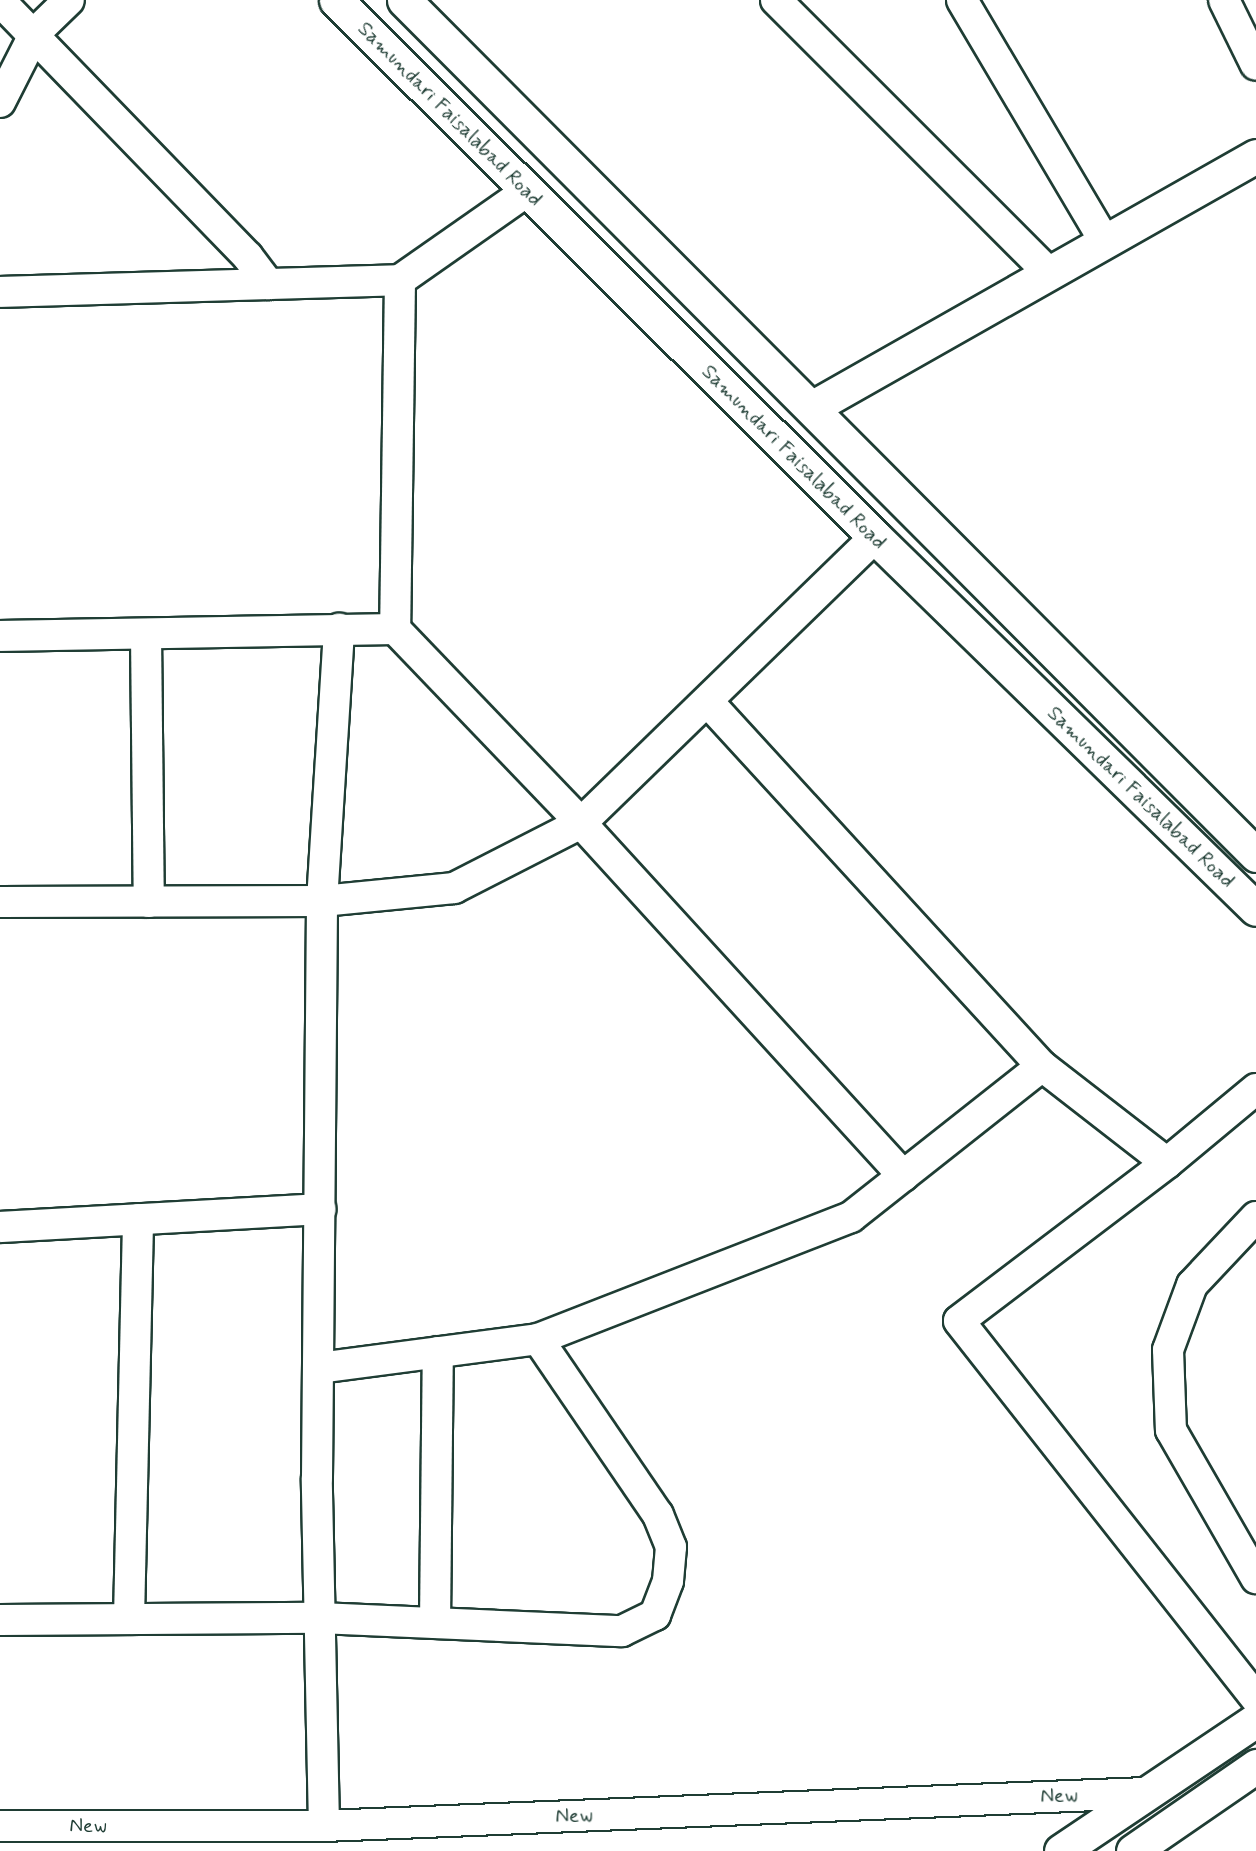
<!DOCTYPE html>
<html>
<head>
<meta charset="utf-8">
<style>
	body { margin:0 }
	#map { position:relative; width:1256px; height:1851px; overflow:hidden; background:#fff; font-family:Mynerve,sans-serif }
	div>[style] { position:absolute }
	.roads { filter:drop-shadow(2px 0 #1f3d34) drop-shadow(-2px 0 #1f3d34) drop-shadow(0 2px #1f3d34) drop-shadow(0 -2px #1f3d34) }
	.street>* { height:30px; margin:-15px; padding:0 15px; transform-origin:15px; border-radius:15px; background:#fff }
	.secondary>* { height:33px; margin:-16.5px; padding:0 16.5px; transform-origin:16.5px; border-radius:16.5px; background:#fff }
	.primary>* { height:33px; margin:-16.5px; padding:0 16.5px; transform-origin:16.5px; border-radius:16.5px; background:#fff }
	.highway>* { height:33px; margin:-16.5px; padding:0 16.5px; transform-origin:16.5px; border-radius:16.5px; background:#fff }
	span { translate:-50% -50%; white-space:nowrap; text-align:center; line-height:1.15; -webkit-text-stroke:4.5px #fff; paint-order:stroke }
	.street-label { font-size:21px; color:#1f3d34 }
</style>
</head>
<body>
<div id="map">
	<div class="roads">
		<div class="street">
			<i style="left:776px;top:0;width:385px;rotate:45deg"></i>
			<i style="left:962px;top:0;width:279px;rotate:59.4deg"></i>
			<i style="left:1224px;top:0;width:72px;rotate:63.8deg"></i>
			<i style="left:0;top:1px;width:356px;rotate:45.9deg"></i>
			<i style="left:248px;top:257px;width:34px;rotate:53deg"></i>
			<i style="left:0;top:102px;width:77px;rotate:-63.1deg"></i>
			<i style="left:35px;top:33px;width:47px;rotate:-44.1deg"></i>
			<i style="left:400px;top:280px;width:349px;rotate:90.8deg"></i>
			<i style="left:395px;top:629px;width:269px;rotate:46.2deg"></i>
			<i style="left:581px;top:823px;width:478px;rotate:47.6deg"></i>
			<i style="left:0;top:292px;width:400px;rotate:-1.7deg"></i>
			<i style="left:400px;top:280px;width:155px;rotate:-35deg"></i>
			<i style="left:146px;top:634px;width:268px;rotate:89.4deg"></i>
			<i style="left:0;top:636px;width:395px;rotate:-1deg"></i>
			<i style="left:709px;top:703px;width:493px;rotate:47.5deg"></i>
			<i style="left:1042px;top:1066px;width:158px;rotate:37.8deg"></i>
			<i style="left:0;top:902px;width:322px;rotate:-0.2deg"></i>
			<i style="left:322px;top:901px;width:133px;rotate:-5.6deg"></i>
			<i style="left:454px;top:888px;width:143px;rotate:-27.1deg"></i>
			<i style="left:581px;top:823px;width:410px;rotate:-44.2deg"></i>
			<i style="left:1256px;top:1089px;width:116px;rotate:140.3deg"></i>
			<i style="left:1167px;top:1163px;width:261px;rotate:142.8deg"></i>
			<i style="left:959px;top:1321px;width:480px;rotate:51.8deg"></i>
			<i style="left:1256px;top:1217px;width:93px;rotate:133.3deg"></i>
			<i style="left:1192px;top:1285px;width:69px;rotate:110.3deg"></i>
			<i style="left:1168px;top:1350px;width:80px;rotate:87.9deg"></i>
			<i style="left:1171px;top:1430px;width:171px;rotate:60.1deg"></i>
			<i style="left:0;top:1227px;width:321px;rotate:-3.2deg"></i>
			<i style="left:319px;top:1368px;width:221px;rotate:-7.5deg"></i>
			<i style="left:538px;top:1339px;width:336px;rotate:-21.3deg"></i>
			<i style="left:851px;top:1217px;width:243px;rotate:-38.3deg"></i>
			<i style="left:129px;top:1619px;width:400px;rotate:-88.7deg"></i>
			<i style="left:0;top:1620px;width:319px;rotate:-0.4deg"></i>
			<i style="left:319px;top:1618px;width:303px;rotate:2.5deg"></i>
			<i style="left:622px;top:1631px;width:37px;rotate:-26deg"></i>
			<i style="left:655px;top:1615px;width:36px;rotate:-69deg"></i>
			<i style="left:668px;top:1581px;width:34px;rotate:-85deg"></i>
			<i style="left:671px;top:1547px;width:35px;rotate:-112deg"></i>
			<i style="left:658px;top:1515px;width:213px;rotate:-124.3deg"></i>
			<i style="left:435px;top:1623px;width:271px;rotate:-89.4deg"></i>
			<i style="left:0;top:1826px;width:324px"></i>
			<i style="left:324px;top:1826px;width:824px;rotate:-2.3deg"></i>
			<i style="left:324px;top:1826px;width:348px;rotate:-91.2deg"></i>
			<i style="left:317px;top:1478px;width:577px;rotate:-89.5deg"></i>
			<i style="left:322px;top:901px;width:273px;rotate:-86.4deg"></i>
		</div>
		<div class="secondary">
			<i style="left:813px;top:407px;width:509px;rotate:-29.54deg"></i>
		</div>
		<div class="primary">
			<i style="left:1061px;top:1851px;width:235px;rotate:-33.9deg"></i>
			<i style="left:1133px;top:1851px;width:150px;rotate:-34.6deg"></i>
		</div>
		<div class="highway">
			<i style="left:336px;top:0;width:761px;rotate:44.89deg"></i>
			<i style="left:875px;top:537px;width:532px;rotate:44.32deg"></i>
			<i style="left:404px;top:0;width:1207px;rotate:45.1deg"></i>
		</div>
	</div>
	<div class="street-label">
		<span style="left:450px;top:114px;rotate:45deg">Samundari Faisalabad Road</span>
		<span style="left:794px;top:457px;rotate:45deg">Samundari Faisalabad Road</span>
		<span style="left:1141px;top:797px;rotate:44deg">Samundari Faisalabad Road</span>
		<span style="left:1059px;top:1796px;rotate:-2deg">New</span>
		<span style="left:574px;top:1816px;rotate:-2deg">New</span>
		<span style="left:88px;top:1826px">New</span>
	</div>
</div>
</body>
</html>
